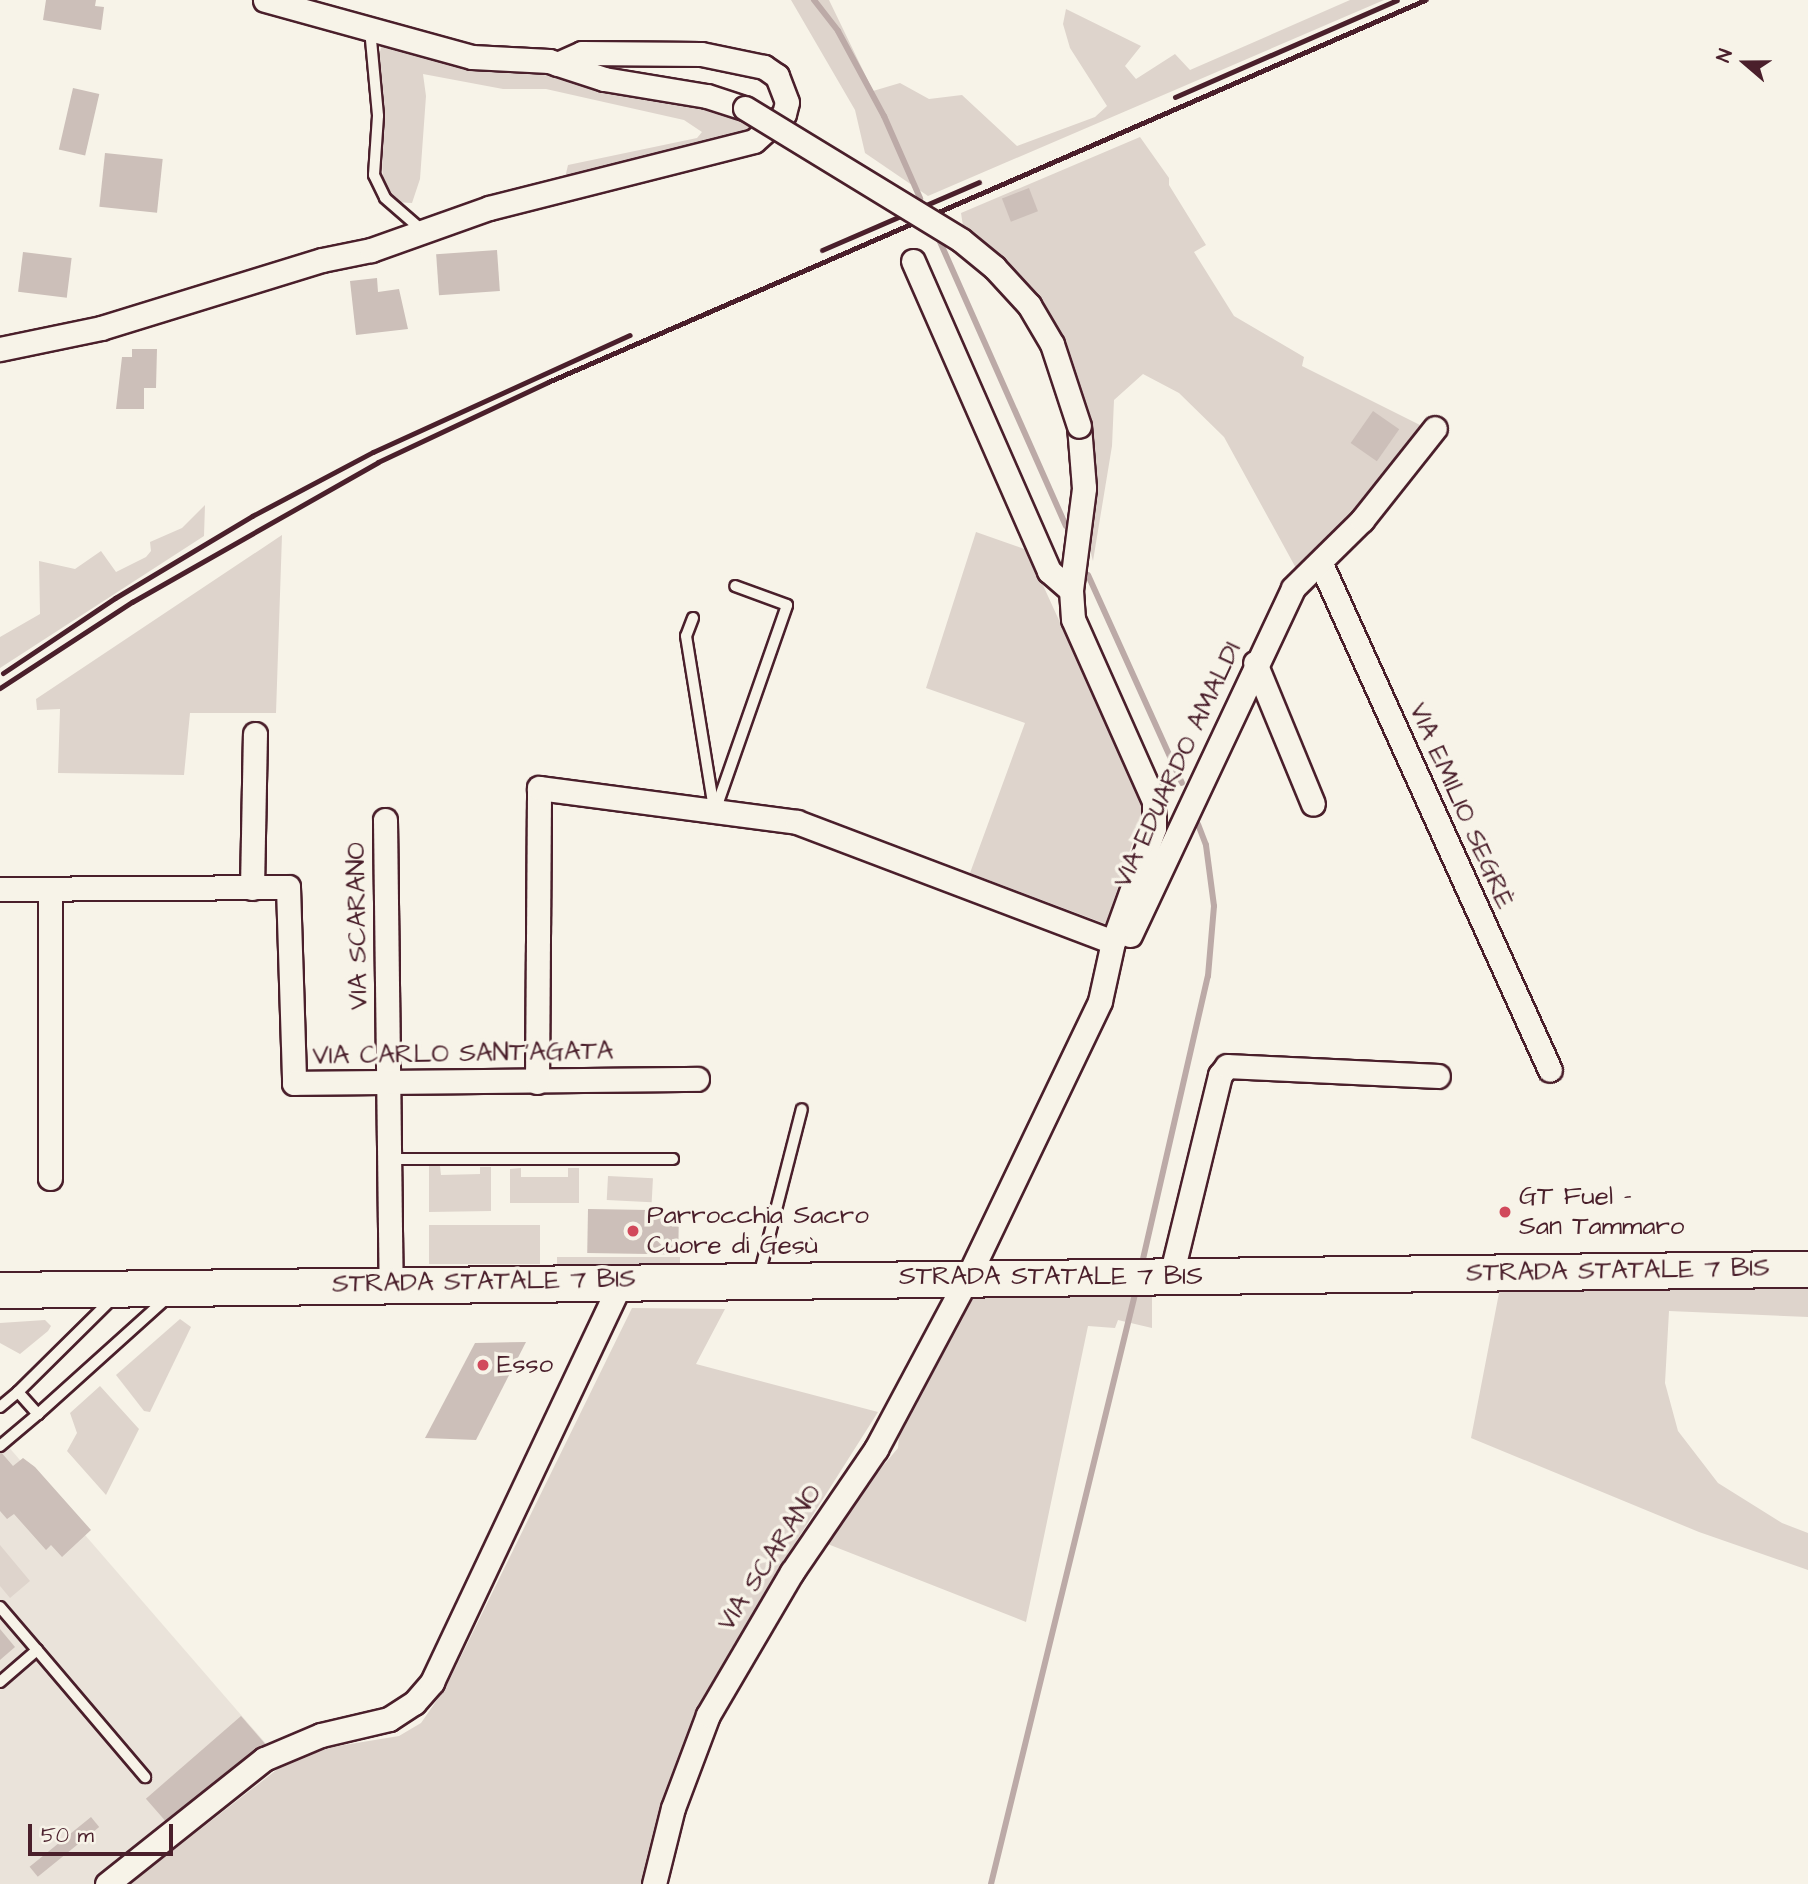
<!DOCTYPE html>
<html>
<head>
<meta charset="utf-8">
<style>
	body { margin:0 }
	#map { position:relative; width:1808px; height:1884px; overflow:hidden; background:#f7f3e8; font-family:"Architects Daughter",sans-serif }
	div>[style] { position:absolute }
	.built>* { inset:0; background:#eae3da }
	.green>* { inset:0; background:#ded4cc; transform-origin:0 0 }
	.stream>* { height:6px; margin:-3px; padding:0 3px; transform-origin:3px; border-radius:3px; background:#bcaaa7 }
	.building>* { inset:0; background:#ccbfb9; transform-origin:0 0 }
	.roads { filter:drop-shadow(2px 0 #4a1f2b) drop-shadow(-2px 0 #4a1f2b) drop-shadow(0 2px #4a1f2b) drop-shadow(0 -2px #4a1f2b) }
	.service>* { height:10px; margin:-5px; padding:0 5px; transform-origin:5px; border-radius:5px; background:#f7f3e8 }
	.minor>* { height:23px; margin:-11.5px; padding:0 11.5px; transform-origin:11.5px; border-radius:11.5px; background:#f7f3e8 }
	.primary>* { height:35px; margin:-17.5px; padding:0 17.5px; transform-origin:17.5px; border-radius:17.5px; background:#f7f3e8 }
	.rail>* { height:5px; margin:-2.5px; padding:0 2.5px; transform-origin:2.5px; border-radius:2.5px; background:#4a1f2b }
	.bridges { filter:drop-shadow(2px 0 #4a1f2b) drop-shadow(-2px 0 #4a1f2b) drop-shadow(0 2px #4a1f2b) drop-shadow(0 -2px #4a1f2b) }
	.minor-bridge>* { height:23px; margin:-11.5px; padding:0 11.5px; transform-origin:11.5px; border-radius:11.5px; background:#f7f3e8 }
	.dots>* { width:19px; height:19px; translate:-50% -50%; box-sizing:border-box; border:4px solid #f7f3e8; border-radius:50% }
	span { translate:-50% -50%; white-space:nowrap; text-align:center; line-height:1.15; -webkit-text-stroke:7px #f7f3e8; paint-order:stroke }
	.street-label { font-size:26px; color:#4a1f2b }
	.poi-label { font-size:26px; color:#4a1f2b }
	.left { translate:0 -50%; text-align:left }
	.north { position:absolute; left:1710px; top:28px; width:70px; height:70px; -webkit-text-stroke:5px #f7f3e8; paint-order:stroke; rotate:290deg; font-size:19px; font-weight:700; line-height:28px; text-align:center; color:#4a1f2b }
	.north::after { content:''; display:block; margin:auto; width:24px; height:32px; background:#4a1f2b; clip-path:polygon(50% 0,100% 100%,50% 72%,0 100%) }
	.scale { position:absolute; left:28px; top:1824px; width:145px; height:32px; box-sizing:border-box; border:4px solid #4a1f2b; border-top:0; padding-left:9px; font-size:21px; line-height:24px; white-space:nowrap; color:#4a1f2b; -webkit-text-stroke:5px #f7f3e8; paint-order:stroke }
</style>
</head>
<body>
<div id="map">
	<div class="built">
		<i style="clip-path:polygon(0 1437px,268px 1746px,94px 1884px,0 1884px)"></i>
	</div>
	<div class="green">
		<i style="clip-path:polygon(791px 0,829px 0,873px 91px,900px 83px,929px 99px,962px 95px,1017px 146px,1095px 117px,1107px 106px,1070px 48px,1063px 24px,1066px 9px,1141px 46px,1125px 66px,1136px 79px,1175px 54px,1190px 70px,1350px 0,1384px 0,928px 196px,865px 153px,855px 110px)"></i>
		<i style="clip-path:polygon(384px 37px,590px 86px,698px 103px,757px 126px,752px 134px,564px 182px,568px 165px,697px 138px,702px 132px,684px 120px,546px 89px,503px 89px,423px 74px,426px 96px,420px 179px,412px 203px,395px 202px,383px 184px,378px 59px)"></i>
		<i style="clip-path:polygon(1140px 137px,1169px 178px,1169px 185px,1206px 245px,1194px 252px,1234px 316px,1304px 357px,1302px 366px,1420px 425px,1350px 526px,1297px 570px,1224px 437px,1179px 393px,1143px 374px,1114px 400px,1112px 446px,1093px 561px,1088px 543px,1084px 410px,1075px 375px,1059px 338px,1014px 274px,963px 226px,961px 213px)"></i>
		<i style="clip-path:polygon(205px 505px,204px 536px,0 668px,0 637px,40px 614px,39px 561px,75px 569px,101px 551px,116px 572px,146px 557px,151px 551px,150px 542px,182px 528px)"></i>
		<i style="clip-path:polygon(976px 532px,1027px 550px,1144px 807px,1106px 924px,970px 873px,1025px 723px,926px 688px)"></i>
		<i style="clip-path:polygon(282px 535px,276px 713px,190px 713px,184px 775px,58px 773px,60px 709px,37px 710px,36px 699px)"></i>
		<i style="clip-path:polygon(429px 1166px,440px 1166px,441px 1175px,480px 1174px,480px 1167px,491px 1167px,491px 1211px,429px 1212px)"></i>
		<i style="clip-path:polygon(521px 1168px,521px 1177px,568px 1177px,568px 1168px,579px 1168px,579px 1203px,510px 1203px,510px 1169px)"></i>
		<i style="left:608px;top:1176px;width:45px;height:24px;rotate:3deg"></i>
		<i style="left:540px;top:1225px;width:39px;height:111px;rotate:90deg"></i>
		<i style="left:680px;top:1257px;width:11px;height:123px;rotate:90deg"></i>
		<i style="clip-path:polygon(1808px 1281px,1808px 1317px,1669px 1311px,1665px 1383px,1678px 1431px,1718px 1483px,1782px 1523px,1808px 1533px,1808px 1570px,1699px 1532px,1471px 1438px,1500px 1288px)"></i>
		<i style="clip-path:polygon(1152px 1292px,1152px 1328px,1118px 1320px,1115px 1328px,1088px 1326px,1026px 1622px,820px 1541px,898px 1448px,900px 1424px,974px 1295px)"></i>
		<i style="clip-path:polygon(632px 1308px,725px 1309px,696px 1364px,878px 1412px,771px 1581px,691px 1732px,642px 1884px,130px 1884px,284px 1764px,332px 1747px,399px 1736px,421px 1723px,446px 1687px)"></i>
		<i style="clip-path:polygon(180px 1319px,191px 1327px,150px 1412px,144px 1411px,116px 1375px)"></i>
		<i style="clip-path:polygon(45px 1320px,51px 1326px,48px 1331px,20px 1354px,0 1343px,0 1323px)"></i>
		<i style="clip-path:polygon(100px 1386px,139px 1429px,106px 1495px,67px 1451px,77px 1433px,70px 1413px)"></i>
		<i style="clip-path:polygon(0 1545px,30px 1581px,10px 1598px,0 1586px)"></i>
	</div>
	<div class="stream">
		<i style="left:814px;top:0;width:39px;rotate:52deg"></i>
		<i style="left:838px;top:31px;width:97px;rotate:61.6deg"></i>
		<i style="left:884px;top:116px;width:90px;rotate:66.3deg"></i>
		<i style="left:937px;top:235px;width:318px;rotate:66.1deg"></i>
		<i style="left:1088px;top:575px;width:228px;rotate:65.7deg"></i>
		<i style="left:1143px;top:1259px;width:290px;rotate:-77.1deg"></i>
		<i style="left:1208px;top:976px;width:70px;rotate:-85.1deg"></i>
		<i style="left:1214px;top:906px;width:62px;rotate:-97.5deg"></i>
		<i style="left:1206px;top:845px;width:22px;rotate:-111deg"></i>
		<i style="left:991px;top:1884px;width:607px;rotate:-76.28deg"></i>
	</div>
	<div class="building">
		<i style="clip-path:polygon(46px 0,96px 0,95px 6px,104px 7px,101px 30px,43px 20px)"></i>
		<i style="left:73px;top:88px;width:27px;height:63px;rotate:13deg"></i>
		<i style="left:105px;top:153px;width:58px;height:54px;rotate:6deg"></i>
		<i style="left:1029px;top:188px;width:25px;height:29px;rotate:69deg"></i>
		<i style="left:497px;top:250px;width:41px;height:61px;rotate:86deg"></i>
		<i style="left:23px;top:252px;width:49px;height:40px;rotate:7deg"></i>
		<i style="clip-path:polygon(377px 278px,378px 292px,399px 289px,408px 329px,356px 335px,350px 281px)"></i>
		<i style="clip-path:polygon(132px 349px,157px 349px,156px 388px,144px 388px,144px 409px,116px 409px,122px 357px,132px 357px)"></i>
		<i style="left:1373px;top:411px;width:32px;height:39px;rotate:35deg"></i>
		<i style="left:588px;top:1209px;width:91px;height:44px;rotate:1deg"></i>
		<i style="clip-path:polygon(526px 1342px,476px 1440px,425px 1438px,475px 1343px)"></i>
		<i style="clip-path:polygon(0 1451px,13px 1466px,23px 1458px,35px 1467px,91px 1530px,62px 1557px,51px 1545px,46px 1550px,14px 1514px,7px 1519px,0 1511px)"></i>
		<i style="clip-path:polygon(0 1629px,15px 1647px,0 1660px)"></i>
		<i style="left:241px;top:1716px;width:38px;height:126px;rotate:49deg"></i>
		<i style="left:91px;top:1817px;width:13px;height:79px;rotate:51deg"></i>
	</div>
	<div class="roads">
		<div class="service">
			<i style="left:370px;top:29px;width:87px;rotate:84.7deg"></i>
			<i style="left:378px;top:116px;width:59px;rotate:93.9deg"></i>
			<i style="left:374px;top:175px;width:25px;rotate:64deg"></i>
			<i style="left:385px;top:198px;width:50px;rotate:41deg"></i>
			<i style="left:693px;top:618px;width:19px;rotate:111deg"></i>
			<i style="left:686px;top:636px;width:174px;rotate:80.8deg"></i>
			<i style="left:715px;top:811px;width:218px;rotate:-70.7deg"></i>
			<i style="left:787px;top:605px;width:55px;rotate:-159.9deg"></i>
			<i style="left:389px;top:1159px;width:284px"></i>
			<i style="left:759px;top:1276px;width:172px;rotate:-75.6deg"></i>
			<i style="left:115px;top:1296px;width:136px;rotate:135.3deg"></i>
			<i style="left:18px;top:1392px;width:30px;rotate:48deg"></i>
			<i style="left:38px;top:1414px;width:176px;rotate:-42deg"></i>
			<i style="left:0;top:1407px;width:23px;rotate:-40deg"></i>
			<i style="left:0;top:1446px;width:50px;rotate:-40.1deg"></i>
			<i style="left:0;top:1607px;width:57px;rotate:49.3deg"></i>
			<i style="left:0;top:1682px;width:49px;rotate:-40.9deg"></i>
			<i style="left:37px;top:1650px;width:167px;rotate:49.6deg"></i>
		</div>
		<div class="minor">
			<i style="left:265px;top:0;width:215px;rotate:15.4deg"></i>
			<i style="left:472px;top:57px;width:77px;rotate:3deg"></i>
			<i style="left:549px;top:61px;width:58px;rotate:18.1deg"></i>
			<i style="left:604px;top:79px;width:104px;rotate:9.4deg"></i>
			<i style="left:707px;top:96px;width:40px;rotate:18deg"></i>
			<i style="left:913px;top:261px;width:339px;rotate:66.3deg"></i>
			<i style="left:1049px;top:571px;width:29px;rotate:41deg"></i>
			<i style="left:0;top:349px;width:103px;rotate:-11.7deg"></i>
			<i style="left:101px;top:328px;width:231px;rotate:-17.1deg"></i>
			<i style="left:322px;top:260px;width:50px;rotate:-11.5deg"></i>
			<i style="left:371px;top:250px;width:125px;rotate:-19.6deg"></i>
			<i style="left:489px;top:208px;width:273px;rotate:-14.2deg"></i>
			<i style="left:754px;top:141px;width:40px;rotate:-42deg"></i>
			<i style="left:784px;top:114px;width:12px;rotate:-76deg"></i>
			<i style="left:787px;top:102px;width:28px;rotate:-111deg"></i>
			<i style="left:777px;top:76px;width:16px;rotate:-145deg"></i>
			<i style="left:764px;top:67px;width:64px;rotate:-168.3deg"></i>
			<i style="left:701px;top:54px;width:119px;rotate:-179.5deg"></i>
			<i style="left:582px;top:53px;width:27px;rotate:156deg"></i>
			<i style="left:1321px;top:564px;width:555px;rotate:65.65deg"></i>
			<i style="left:1255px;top:663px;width:152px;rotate:67.6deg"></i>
			<i style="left:385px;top:820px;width:463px;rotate:89.3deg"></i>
			<i style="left:252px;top:888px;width:154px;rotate:-88.9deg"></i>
			<i style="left:0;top:889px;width:288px;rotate:-0.4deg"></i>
			<i style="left:288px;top:887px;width:196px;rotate:88.2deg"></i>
			<i style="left:294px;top:1083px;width:403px;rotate:-0.6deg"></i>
			<i style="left:50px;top:889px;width:289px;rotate:90deg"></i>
			<i style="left:1130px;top:935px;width:383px;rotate:-64.8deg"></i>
			<i style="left:1293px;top:588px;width:97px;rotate:-44.6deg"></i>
			<i style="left:1362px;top:520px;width:117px;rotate:-51.6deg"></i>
			<i style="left:537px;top:1082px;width:294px;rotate:-89.6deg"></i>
			<i style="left:539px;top:788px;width:260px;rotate:7.5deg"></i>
			<i style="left:797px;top:822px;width:338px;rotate:20.8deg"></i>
			<i style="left:1171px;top:1276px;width:207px;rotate:-76.3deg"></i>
			<i style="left:1220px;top:1075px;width:11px;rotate:-52deg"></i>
			<i style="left:1227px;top:1066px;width:211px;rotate:2.7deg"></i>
			<i style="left:107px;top:1884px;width:201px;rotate:-38.5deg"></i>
			<i style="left:264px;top:1759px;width:62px;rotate:-22.8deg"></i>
			<i style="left:321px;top:1735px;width:70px;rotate:-13.2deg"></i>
			<i style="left:389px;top:1719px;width:30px;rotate:-33deg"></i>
			<i style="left:414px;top:1703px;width:28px;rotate:-49deg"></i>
			<i style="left:432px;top:1682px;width:445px;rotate:-64.7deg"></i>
			<i style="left:654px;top:1884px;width:78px;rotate:-76deg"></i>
			<i style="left:673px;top:1808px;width:99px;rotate:-69.4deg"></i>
			<i style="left:708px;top:1715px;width:166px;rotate:-59.6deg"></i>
			<i style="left:792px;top:1572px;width:149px;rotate:-55.7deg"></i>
			<i style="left:876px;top:1449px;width:195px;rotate:-61.9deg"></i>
			<i style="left:968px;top:1277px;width:306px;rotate:-64.4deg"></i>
			<i style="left:1100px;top:1001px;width:60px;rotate:-77.6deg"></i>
			<i style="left:1113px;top:942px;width:121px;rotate:-70.2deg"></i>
			<i style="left:1154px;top:828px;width:27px;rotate:-90deg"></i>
			<i style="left:1154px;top:801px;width:199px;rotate:-114deg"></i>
			<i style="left:1073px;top:619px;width:29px;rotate:-94deg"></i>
			<i style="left:1071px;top:590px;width:103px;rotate:-82.7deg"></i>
			<i style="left:1084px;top:488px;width:62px;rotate:-94.6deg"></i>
		</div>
		<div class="primary">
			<i style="left:0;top:1290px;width:1808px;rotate:-0.67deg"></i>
		</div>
	</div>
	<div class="rail">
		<i style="left:1175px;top:97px;width:242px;rotate:-23.6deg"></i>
		<i style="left:822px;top:250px;width:171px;rotate:-23.4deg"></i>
		<i style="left:3px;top:673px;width:135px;rotate:-33.8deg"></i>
		<i style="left:115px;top:598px;width:160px;rotate:-30.9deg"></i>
		<i style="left:252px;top:516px;width:137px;rotate:-27.9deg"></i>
		<i style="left:373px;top:452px;width:282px;rotate:-24.5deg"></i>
		<i style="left:0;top:688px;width:158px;rotate:-33.1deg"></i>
		<i style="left:132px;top:602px;width:283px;rotate:-29.6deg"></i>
		<i style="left:378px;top:462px;width:188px;rotate:-25.2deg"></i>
		<i style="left:548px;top:382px;width:957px;rotate:-23.54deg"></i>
	</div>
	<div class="bridges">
		<div class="minor-bridge">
			<i style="left:745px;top:108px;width:253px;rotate:31.4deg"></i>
			<i style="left:961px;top:240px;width:43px;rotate:39.3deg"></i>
			<i style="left:994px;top:267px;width:52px;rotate:47.4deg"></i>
			<i style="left:1029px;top:305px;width:45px;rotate:59.5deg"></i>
			<i style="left:1052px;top:344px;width:86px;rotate:71.8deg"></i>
		</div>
	</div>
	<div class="dots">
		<i style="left:1505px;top:1212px;background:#d1495b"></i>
		<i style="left:633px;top:1231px;background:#d1495b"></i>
		<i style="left:483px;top:1365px;background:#d1495b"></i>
	</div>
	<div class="street-label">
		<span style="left:1178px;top:765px;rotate:-65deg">VIA EDUARDO AMALDI</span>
		<span style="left:1461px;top:806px;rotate:66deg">VIA EMILIO SEGRÈ</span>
		<span style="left:358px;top:926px;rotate:-91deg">VIA SCARANO</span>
		<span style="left:463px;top:1054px;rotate:-1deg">VIA CARLO SANT'AGATA</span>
		<span style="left:1618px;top:1271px;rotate:-1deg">STRADA STATALE 7 BIS</span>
		<span style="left:1051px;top:1277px">STRADA STATALE 7 BIS</span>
		<span style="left:484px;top:1282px;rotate:-1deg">STRADA STATALE 7 BIS</span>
		<span style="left:770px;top:1558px;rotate:-57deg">VIA SCARANO</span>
	</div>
	<div class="poi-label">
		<span class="left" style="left:1519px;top:1212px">GT Fuel -<br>San Tammaro</span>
		<span class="left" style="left:647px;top:1231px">Parrocchia Sacro<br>Cuore di Gesù</span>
		<span class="left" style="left:497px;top:1365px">Esso</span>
	</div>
	<div class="north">N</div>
	<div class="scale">50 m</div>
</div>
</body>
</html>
